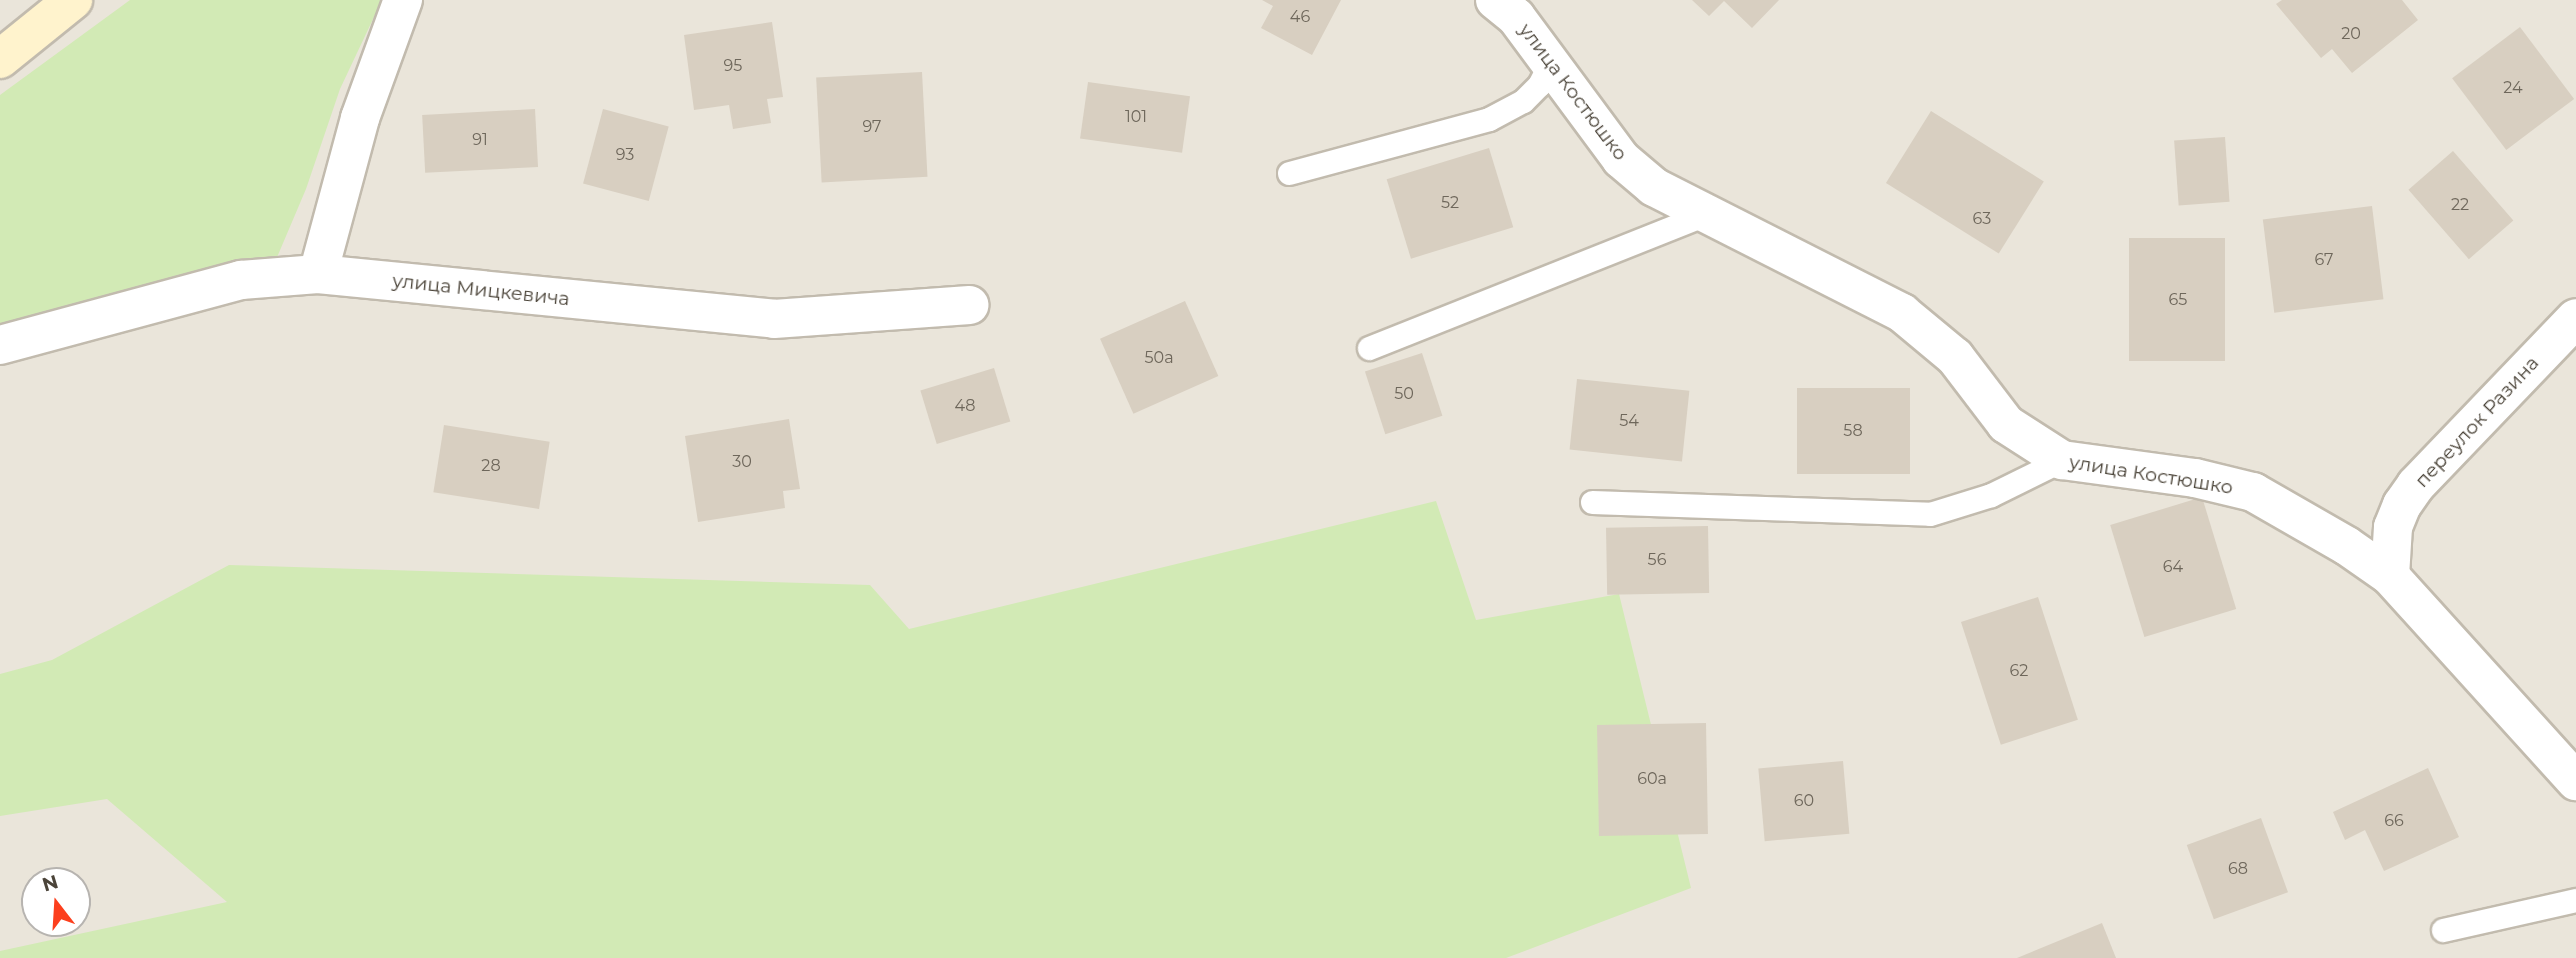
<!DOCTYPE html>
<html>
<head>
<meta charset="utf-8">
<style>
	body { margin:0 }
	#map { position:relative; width:2576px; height:958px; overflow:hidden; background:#f6f3ec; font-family:Montserrat,sans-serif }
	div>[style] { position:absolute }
	.residential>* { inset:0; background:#eae5da }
	.green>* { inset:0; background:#d2eab5 }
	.building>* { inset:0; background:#d8cfc1; transform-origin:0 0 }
	.roads { filter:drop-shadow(2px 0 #c2bbae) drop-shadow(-2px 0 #c2bbae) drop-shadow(0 2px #c2bbae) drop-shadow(0 -2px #c2bbae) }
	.lane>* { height:23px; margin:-11.5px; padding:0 11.5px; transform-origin:11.5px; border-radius:11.5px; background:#fff }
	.street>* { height:38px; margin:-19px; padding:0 19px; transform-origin:19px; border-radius:19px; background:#fff }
	.secondary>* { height:38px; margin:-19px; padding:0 19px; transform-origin:19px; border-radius:19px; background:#fff3cd }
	span { translate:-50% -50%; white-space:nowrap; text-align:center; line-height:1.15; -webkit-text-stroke:5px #fff; paint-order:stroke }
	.number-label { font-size:16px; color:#6e675b }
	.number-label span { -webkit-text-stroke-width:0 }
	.street-label { font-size:19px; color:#4b4439 }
	.north { position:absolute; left:21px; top:867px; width:70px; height:70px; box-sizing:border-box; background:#fff; border:2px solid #b7b4b0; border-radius:50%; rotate:343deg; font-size:19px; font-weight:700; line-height:28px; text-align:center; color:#4b4439 }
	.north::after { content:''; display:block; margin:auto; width:24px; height:32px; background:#fc3f1d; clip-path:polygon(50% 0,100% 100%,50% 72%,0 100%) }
</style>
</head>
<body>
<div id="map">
	<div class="residential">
		<i style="clip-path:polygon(evenodd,0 0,2576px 0,2576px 958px,0 958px,0 0,35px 881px,77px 881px,77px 923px,35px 923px,35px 881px)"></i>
	</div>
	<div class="green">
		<i style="clip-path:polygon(130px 0,382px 0,340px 89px,306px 189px,275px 262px,0 337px,0 95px)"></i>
		<i style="clip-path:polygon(1436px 501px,1476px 620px,1619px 594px,1691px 888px,1506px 958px,0 958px,0 951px,227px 902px,107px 799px,0 816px,0 674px,52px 660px,229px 565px,870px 585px,909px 629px)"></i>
	</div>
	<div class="building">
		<i style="clip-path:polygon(1262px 0,1341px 0,1312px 55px,1261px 28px,1273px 6px)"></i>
		<i style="clip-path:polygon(1692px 0,1779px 0,1752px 28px,1724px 1px,1709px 16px)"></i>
		<i style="clip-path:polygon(2282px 0,2402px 0,2418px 20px,2352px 73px,2332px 49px,2321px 58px,2276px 4px)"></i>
		<i style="clip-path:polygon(772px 22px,783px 97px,767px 99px,771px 123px,733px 129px,729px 105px,694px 110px,684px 35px)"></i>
		<i style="left:2520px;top:27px;width:90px;height:85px;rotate:53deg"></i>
		<i style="left:922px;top:72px;width:105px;height:106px;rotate:87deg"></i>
		<i style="left:1088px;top:82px;width:103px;height:57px;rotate:8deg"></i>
		<i style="left:535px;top:109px;width:58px;height:113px;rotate:87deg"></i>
		<i style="left:603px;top:109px;width:68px;height:77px;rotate:15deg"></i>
		<i style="left:1931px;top:111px;width:133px;height:85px;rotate:32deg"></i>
		<i style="left:2225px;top:137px;width:65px;height:51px;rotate:86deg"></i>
		<i style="left:1489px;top:148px;width:83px;height:107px;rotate:73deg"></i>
		<i style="left:2453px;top:151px;width:92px;height:59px;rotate:49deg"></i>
		<i style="left:2372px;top:206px;width:94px;height:110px;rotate:83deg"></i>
		<i style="left:2225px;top:238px;width:123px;height:96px;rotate:90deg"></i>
		<i style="left:1185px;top:301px;width:82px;height:93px;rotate:66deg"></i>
		<i style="left:1422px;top:353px;width:66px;height:60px;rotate:72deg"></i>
		<i style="left:994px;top:368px;width:56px;height:77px;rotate:73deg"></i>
		<i style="left:1577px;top:379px;width:113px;height:71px;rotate:6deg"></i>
		<i style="left:1797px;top:388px;width:113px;height:86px"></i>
		<i style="clip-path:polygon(789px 419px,800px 489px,783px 491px,785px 508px,698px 522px,685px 436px)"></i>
		<i style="left:444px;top:425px;width:107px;height:68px;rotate:9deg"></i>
		<i style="left:2202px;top:497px;width:117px;height:96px;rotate:73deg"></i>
		<i style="left:1708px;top:526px;width:67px;height:102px;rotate:89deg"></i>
		<i style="left:2038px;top:597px;width:129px;height:81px;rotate:72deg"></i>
		<i style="left:1706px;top:723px;width:111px;height:109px;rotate:89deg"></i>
		<i style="left:1843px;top:761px;width:73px;height:85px;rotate:85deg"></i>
		<i style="clip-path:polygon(2428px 768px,2459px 837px,2384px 871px,2365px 830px,2345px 840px,2333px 812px)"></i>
		<i style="left:2261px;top:818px;width:79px;height:79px;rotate:70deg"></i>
		<i style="clip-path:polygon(2102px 923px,2116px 958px,2017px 958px)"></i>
	</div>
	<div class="roads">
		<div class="lane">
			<i style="left:1289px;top:173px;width:207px;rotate:-15.1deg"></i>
			<i style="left:1489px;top:119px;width:38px;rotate:-28deg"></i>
			<i style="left:1523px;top:101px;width:23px;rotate:-45deg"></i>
			<i style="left:1539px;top:85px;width:22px;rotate:-63deg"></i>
			<i style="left:1369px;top:348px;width:363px;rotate:-21.7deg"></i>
			<i style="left:1592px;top:502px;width:338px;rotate:2deg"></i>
			<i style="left:1930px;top:514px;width:64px;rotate:-17.3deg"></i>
			<i style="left:1991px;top:495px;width:79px;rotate:-26.2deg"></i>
			<i style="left:2443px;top:930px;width:136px;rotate:-12.7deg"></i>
		</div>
		<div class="street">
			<i style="left:1495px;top:0;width:27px;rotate:39deg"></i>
			<i style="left:1516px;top:17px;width:177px;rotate:53.5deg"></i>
			<i style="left:1621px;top:159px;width:43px;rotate:40.3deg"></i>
			<i style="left:1654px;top:187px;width:278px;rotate:26.9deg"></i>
			<i style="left:1902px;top:313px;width:69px;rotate:39.7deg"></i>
			<i style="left:1955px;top:357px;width:84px;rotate:52.7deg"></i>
			<i style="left:2006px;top:424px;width:67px;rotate:32.7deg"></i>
			<i style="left:2062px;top:460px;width:134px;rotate:7.7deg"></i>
			<i style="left:2195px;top:478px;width:60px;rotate:13.6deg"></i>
			<i style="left:2253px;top:492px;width:108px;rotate:29.9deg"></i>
			<i style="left:2347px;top:546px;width:52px;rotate:34.9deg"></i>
			<i style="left:2390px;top:576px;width:277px;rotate:47.8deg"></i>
			<i style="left:318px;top:274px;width:162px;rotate:-74.9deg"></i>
			<i style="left:360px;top:118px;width:126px;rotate:-70deg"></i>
			<i style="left:0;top:345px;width:250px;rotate:-15.1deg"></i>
			<i style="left:241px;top:280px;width:77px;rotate:-4.5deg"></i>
			<i style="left:318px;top:274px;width:458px;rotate:5.6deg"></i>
			<i style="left:774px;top:319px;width:196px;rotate:-4.1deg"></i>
			<i style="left:2390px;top:576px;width:49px;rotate:-86.5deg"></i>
			<i style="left:2393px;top:527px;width:24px;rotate:-68deg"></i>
			<i style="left:2402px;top:505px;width:24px;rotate:-55deg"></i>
			<i style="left:2416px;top:485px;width:231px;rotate:-46.2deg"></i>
		</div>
		<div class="secondary">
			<i style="left:0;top:59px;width:94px;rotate:-38.9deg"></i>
		</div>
	</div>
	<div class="number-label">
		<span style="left:1300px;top:17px">46</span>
		<span style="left:2351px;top:34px">20</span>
		<span style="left:733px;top:66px">95</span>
		<span style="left:2513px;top:88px">24</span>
		<span style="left:1136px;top:117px">101</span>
		<span style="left:872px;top:127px">97</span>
		<span style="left:480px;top:140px">91</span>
		<span style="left:625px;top:155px">93</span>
		<span style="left:1450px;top:203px">52</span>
		<span style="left:2460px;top:205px">22</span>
		<span style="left:1982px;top:219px">63</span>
		<span style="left:2324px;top:260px">67</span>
		<span style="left:2178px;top:300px">65</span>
		<span style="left:1159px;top:358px">50а</span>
		<span style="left:1404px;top:394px">50</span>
		<span style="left:965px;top:406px">48</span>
		<span style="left:1629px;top:421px">54</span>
		<span style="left:1853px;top:431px">58</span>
		<span style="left:742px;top:462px">30</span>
		<span style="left:491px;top:466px">28</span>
		<span style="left:1657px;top:560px">56</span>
		<span style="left:2173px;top:567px">64</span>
		<span style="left:2019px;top:671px">62</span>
		<span style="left:1652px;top:779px">60а</span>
		<span style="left:1804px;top:801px">60</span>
		<span style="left:2394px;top:821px">66</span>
		<span style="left:2238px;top:869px">68</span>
	</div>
	<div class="street-label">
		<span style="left:1573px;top:92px;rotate:53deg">улица Костюшко</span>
		<span style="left:481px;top:290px;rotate:6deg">улица Мицкевича</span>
		<span style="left:2477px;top:422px;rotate:-47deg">переулок Разина</span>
		<span style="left:2151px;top:475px;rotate:9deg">улица Костюшко</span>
	</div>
	<div class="north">N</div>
</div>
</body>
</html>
